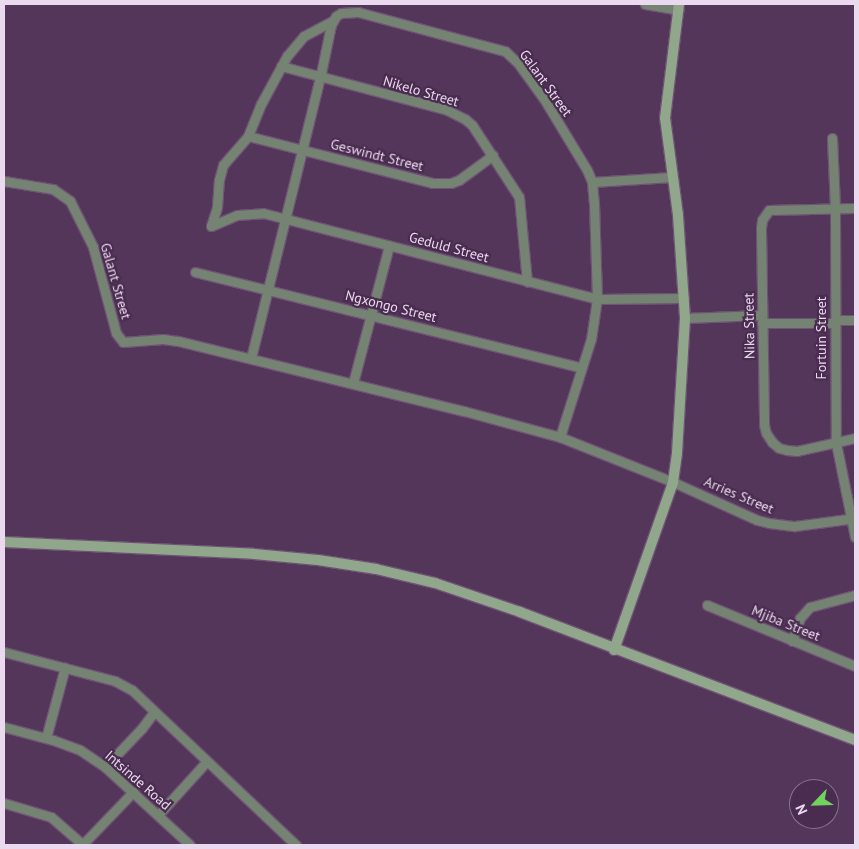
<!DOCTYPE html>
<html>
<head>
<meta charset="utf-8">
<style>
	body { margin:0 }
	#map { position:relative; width:859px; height:849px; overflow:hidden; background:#54365a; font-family:"PT Sans",sans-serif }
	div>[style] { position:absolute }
	.roads { filter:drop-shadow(1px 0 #6f5375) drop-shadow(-1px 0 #6f5375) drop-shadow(0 1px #6f5375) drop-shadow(0 -1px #6f5375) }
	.street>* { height:9px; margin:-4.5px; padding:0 4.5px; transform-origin:4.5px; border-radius:4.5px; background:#758472 }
	.secondary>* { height:10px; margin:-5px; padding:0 5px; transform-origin:5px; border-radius:5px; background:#90a78b }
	span { translate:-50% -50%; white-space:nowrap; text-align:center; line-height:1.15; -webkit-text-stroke:4.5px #492c4f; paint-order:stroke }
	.street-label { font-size:14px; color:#ebd9ef }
	.frame { position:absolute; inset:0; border:5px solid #ebd9ef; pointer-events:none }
	.north { position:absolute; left:789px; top:779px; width:50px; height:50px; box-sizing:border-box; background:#492c4f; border:1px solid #8a718f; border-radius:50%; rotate:246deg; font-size:14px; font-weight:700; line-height:20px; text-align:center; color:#ebd9ef }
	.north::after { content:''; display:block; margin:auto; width:18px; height:22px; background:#71d25e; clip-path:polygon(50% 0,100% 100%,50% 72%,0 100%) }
</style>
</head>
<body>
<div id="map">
	<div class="roads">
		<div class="street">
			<i style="left:645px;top:4px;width:34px;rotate:10deg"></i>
			<i style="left:281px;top:66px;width:172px;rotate:14.8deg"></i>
			<i style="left:447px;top:110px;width:20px;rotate:27deg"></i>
			<i style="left:465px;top:119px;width:9px;rotate:41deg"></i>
			<i style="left:472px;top:125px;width:86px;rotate:56.9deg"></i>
			<i style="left:519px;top:197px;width:85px;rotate:84.6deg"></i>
			<i style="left:248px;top:136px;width:190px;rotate:14.3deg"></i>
			<i style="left:432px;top:183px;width:19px"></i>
			<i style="left:451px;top:183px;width:9px;rotate:-21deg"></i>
			<i style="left:459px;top:180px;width:42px;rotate:-36.3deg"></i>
			<i style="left:832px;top:138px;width:70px;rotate:87.5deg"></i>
			<i style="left:835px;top:208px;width:235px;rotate:89.8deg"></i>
			<i style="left:836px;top:443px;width:96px;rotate:78.6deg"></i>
			<i style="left:4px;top:181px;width:50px;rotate:9.3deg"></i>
			<i style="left:53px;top:189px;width:21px;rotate:35deg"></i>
			<i style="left:70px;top:201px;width:51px;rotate:63.4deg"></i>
			<i style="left:93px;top:247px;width:89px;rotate:75deg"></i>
			<i style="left:116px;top:333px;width:11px;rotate:52deg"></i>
			<i style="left:123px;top:342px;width:40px;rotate:-4.3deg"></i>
			<i style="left:163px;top:339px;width:15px;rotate:8deg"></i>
			<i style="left:178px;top:341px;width:294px;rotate:13.8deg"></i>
			<i style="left:464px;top:411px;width:99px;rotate:15.2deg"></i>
			<i style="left:560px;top:437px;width:122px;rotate:21.7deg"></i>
			<i style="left:673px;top:482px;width:92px;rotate:24.3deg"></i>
			<i style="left:757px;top:520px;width:12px;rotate:14deg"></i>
			<i style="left:769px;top:523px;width:26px;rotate:7deg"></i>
			<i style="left:795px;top:526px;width:61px;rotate:-7.6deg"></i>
			<i style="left:592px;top:182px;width:80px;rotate:-3.6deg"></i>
			<i style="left:855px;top:208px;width:86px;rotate:178.7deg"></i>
			<i style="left:769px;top:210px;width:12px;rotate:125deg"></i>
			<i style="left:762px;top:220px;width:8px;rotate:97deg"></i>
			<i style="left:761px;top:228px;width:197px;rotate:89.1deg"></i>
			<i style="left:764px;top:425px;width:8px;rotate:76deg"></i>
			<i style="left:766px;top:433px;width:11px;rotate:56deg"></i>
			<i style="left:772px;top:442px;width:9px;rotate:41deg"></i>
			<i style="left:779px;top:448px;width:8px;rotate:14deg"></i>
			<i style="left:787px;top:450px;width:10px;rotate:6deg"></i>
			<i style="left:797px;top:451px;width:59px;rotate:-12.6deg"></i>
			<i style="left:211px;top:226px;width:28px;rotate:-23deg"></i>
			<i style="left:237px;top:215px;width:26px;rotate:-4deg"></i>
			<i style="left:263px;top:213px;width:345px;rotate:14.4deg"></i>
			<i style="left:597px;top:299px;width:87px;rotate:-0.7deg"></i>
			<i style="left:211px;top:226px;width:20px;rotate:-72deg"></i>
			<i style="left:217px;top:207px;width:27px;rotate:-86deg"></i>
			<i style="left:219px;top:180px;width:16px;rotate:-75deg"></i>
			<i style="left:223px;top:165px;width:38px;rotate:-49deg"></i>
			<i style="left:248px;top:136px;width:35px;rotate:-68deg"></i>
			<i style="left:261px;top:104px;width:55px;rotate:-61.6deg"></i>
			<i style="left:287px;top:56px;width:26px;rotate:-50deg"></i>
			<i style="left:304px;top:36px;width:32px;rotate:-28deg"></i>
			<i style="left:195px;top:272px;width:397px;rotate:13.9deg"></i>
			<i style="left:685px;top:318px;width:77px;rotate:-2.2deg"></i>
			<i style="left:835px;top:320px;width:20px"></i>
			<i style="left:762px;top:323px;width:73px"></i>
			<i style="left:251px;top:358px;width:288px;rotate:-76.2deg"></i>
			<i style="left:320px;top:78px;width:54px;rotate:-78.3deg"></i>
			<i style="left:331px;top:25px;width:10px;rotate:-61deg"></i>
			<i style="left:336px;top:16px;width:6px;rotate:-31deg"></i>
			<i style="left:341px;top:13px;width:17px;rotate:-3deg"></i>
			<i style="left:358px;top:12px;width:152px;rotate:14.9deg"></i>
			<i style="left:505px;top:51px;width:18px;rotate:43deg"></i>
			<i style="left:518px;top:63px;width:44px;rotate:54.2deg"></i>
			<i style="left:544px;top:99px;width:83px;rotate:58.8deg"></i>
			<i style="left:587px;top:170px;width:13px;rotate:67deg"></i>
			<i style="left:592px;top:182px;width:21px;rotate:85deg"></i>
			<i style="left:594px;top:203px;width:96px;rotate:88.2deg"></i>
			<i style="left:597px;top:299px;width:40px;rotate:98.5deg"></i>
			<i style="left:591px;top:339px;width:103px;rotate:107.6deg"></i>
			<i style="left:353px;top:383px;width:142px;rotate:-75.3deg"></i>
			<i style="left:707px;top:605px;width:160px;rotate:22.4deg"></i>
			<i style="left:792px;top:641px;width:24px;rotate:-71deg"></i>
			<i style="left:800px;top:618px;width:15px;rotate:-48deg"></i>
			<i style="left:810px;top:607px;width:47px;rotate:-14.9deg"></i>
			<i style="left:4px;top:652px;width:115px;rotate:14.6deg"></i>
			<i style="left:115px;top:681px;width:19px;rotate:28deg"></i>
			<i style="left:132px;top:690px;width:226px;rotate:43.4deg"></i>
			<i style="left:4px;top:727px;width:51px;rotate:14.9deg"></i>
			<i style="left:53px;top:740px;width:29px;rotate:20deg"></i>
			<i style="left:80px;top:750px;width:30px;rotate:34deg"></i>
			<i style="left:105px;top:767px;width:115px;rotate:42.5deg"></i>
			<i style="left:46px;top:738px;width:73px;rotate:-75deg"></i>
			<i style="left:105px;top:767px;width:54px;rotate:-46.5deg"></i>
			<i style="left:142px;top:728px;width:20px;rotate:-53deg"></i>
			<i style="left:4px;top:803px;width:49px;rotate:16.6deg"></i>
			<i style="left:51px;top:817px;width:41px;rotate:41.1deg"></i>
			<i style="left:158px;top:815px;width:72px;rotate:-47.8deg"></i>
			<i style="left:82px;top:845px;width:74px;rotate:-46.1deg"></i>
		</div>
		<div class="secondary">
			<i style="left:4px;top:542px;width:250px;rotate:2.7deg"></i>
			<i style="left:254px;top:554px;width:64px;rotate:5.4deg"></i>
			<i style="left:318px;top:560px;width:59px;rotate:8.8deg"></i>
			<i style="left:376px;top:569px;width:61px;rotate:13.3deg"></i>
			<i style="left:435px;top:583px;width:90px;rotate:18.8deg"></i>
			<i style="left:520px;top:612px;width:359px;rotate:20.9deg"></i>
			<i style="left:614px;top:650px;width:178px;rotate:-70.6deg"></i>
			<i style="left:673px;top:482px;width:29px;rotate:-82deg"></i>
			<i style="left:677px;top:453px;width:135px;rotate:-86.6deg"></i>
			<i style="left:685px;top:318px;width:103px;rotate:-93.9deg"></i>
			<i style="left:678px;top:215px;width:98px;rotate:-97.6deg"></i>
			<i style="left:665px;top:118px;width:115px;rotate:-83deg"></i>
		</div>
	</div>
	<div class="street-label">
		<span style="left:546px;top:83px;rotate:54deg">Galant Street</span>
		<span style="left:421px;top:91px;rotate:16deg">Nikelo Street</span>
		<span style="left:377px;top:155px;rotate:14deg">Geswindt Street</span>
		<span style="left:449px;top:247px;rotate:15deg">Geduld Street</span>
		<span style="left:116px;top:281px;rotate:74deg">Galant Street</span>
		<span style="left:391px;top:306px;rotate:14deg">Ngxongo Street</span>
		<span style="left:749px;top:326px;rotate:-91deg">Nika Street</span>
		<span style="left:821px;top:338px;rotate:-90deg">Fortuin Street</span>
		<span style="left:739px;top:495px;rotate:23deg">Arries Street</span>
		<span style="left:786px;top:623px;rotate:22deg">Mjiba Street</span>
		<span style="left:138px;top:780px;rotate:41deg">Intsinde Road</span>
	</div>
	<div class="frame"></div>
	<div class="north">N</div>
</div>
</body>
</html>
